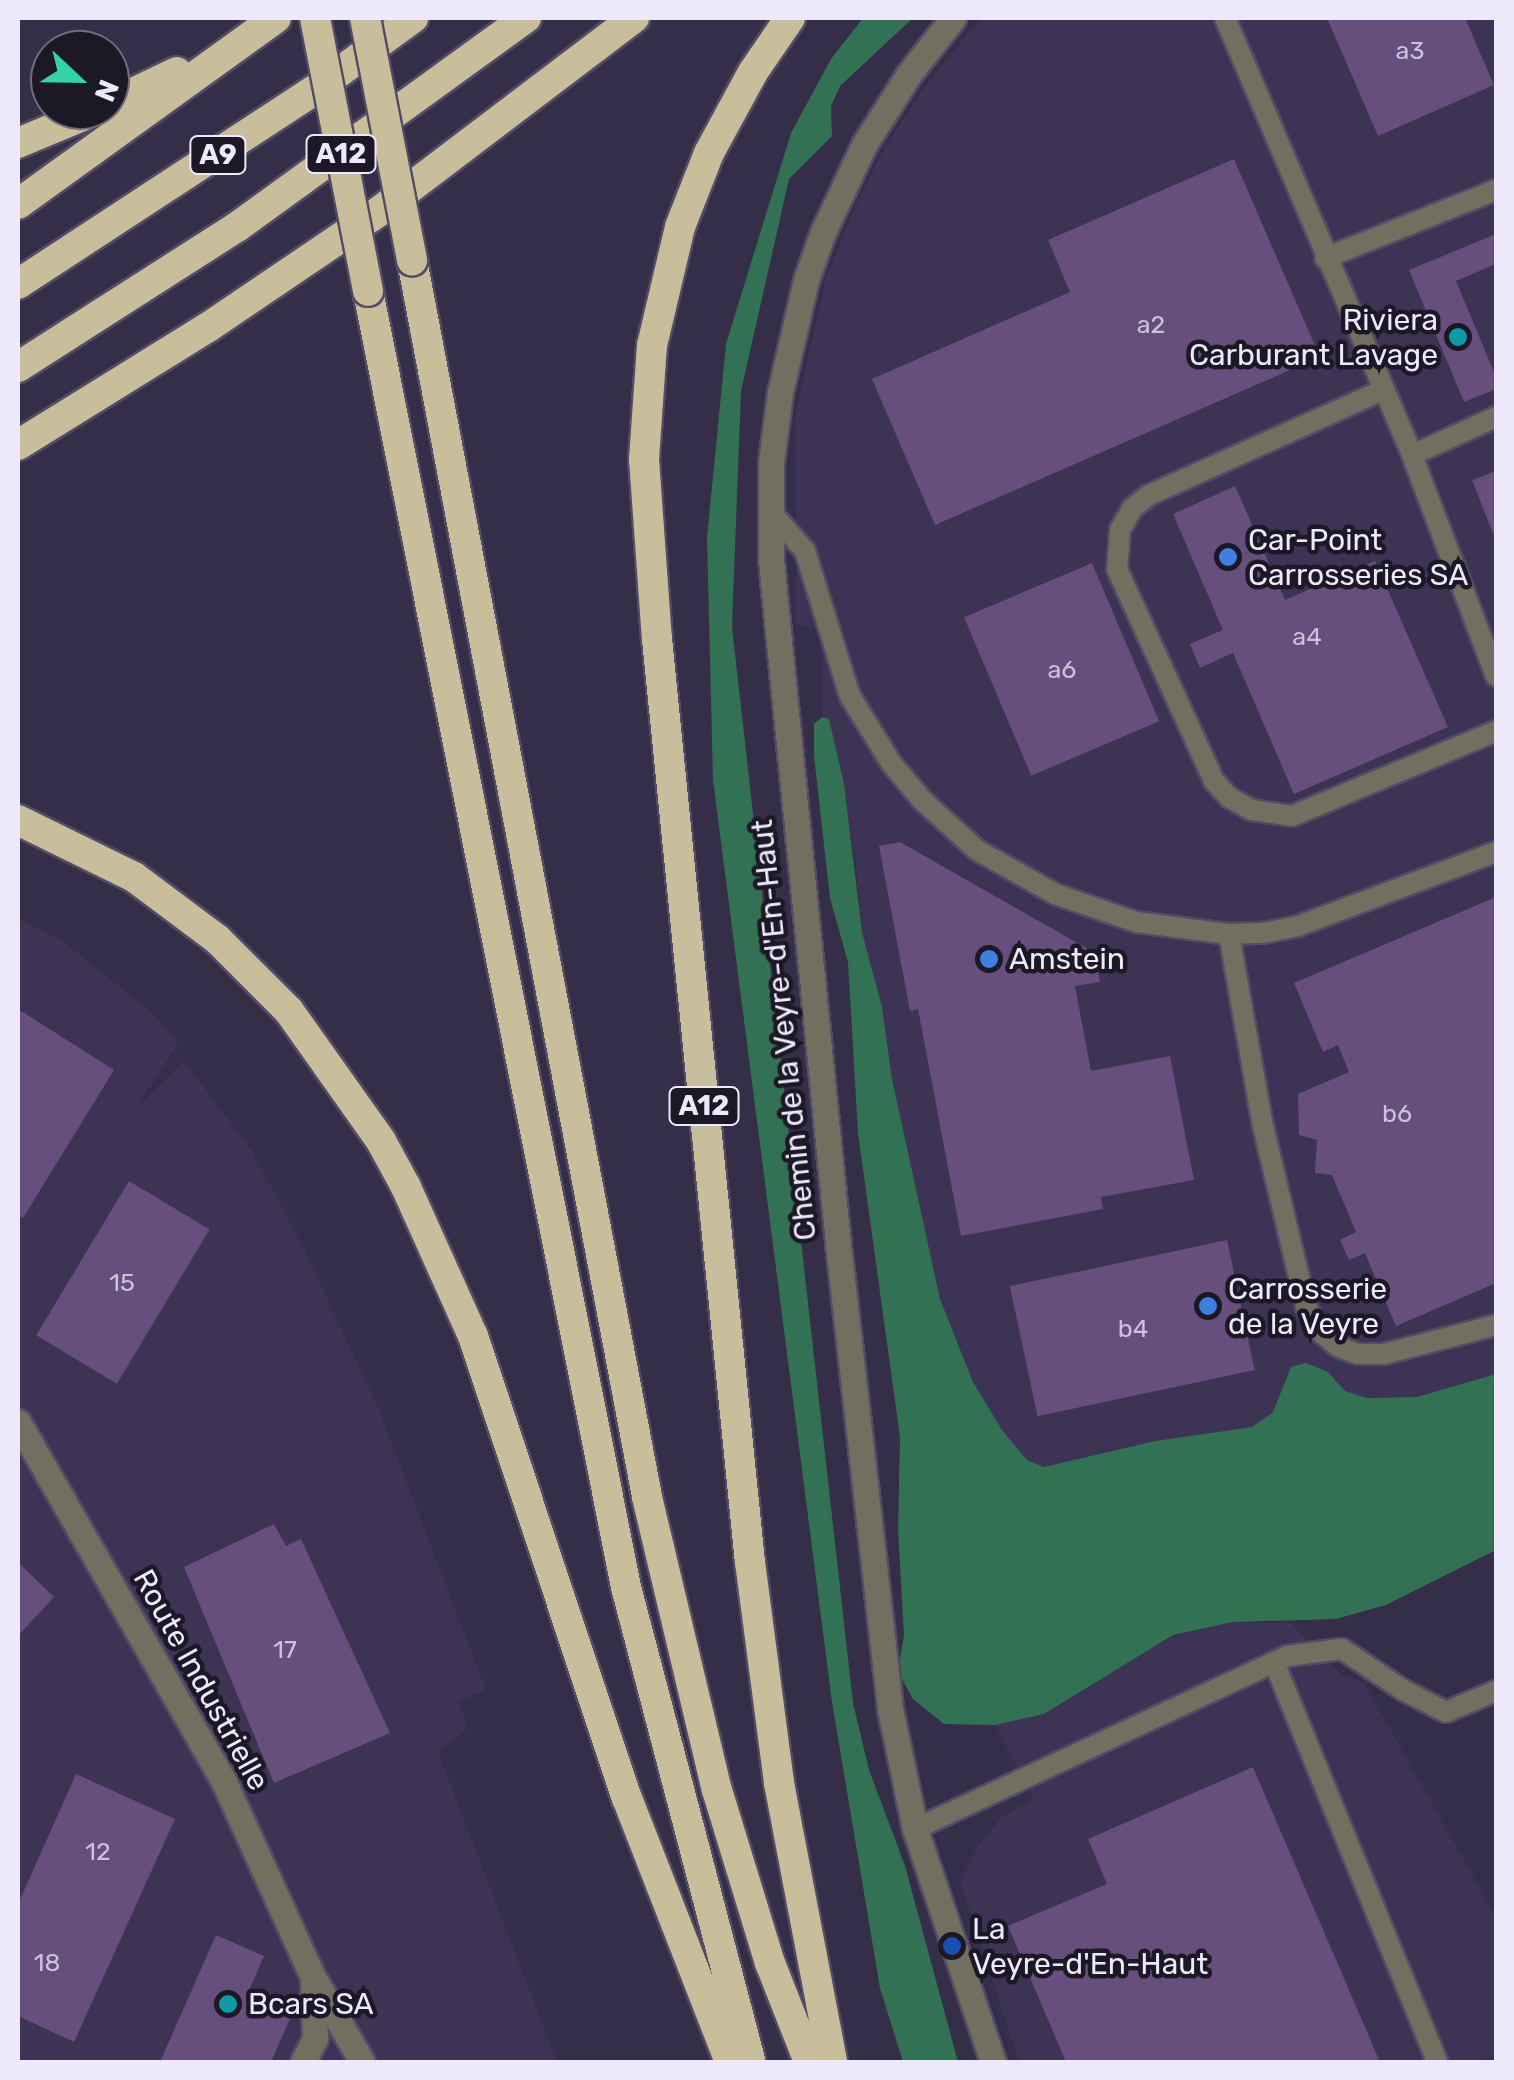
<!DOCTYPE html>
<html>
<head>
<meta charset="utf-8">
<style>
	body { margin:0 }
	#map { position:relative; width:1514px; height:2080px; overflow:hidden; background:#352e49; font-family:Rubik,sans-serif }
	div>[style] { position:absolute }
	.built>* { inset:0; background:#3d3355 }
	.forest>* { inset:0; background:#337155 }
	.building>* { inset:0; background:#664e7d; transform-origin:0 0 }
	.roads { filter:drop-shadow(2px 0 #524c65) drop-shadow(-2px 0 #524c65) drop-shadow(0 2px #524c65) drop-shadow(0 -2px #524c65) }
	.lane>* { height:20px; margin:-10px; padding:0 10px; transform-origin:10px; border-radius:10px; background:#726e60 }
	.street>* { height:25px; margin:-12.5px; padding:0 12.5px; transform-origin:12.5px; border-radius:12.5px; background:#726e60 }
	.highway>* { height:30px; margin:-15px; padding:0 15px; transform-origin:15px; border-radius:15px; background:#c9be9b }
	.bridges { filter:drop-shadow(2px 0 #524c65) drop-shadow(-2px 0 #524c65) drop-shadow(0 2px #524c65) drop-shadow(0 -2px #524c65) }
	.highway-bridge>* { height:30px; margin:-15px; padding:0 15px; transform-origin:15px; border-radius:15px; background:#c9be9b }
	.dots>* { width:28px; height:28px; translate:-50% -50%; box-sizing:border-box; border:5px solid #1c1825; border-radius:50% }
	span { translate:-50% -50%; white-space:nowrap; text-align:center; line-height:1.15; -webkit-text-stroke:9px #1c1825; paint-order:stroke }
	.number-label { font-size:25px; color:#cbc2dc }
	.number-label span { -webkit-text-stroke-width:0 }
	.shield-label span { padding:2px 8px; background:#1c1825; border:2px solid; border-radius:8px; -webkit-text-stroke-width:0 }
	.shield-label { font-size:28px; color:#ede9fb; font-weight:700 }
	.poi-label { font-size:30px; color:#ede9fb }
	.right { translate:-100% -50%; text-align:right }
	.left { translate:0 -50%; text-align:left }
	.street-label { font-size:30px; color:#ede9fb }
	.frame { position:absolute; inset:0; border:20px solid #ede9fb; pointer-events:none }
	.north { position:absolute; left:30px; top:30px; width:100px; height:100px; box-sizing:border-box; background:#1c1825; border:2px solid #706c7b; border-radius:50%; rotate:112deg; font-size:28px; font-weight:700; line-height:40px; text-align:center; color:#ede9fb }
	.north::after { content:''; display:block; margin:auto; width:35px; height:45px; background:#32d4a8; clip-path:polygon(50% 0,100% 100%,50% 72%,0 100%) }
</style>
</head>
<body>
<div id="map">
	<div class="built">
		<i style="clip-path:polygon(981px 18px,1496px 18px,1496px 1374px,1417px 1397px,1367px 1398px,1345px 1391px,1328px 1372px,1291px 1368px,1273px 1412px,1252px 1427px,1155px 1441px,1044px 1467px,1027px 1460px,1002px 1430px,973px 1382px,940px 1299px,892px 1079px,882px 1007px,862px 932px,855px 854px,829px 719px,822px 717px,821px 629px,796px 625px,796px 412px,826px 278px,854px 209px,885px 147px,921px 92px)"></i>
		<i style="clip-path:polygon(18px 919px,64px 942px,152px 1013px,178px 1043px,136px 1109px,184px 1061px,252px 1151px,304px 1249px,379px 1410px,486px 1690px,458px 1701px,468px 1728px,438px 1752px,557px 2062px,18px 2062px)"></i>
		<i style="clip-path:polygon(1233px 1622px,1291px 1623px,1340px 1674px,1364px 1683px,1496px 1917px,1496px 2054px,1479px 2062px,1019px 2062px,960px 1881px,976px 1849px,1001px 1818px,1034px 1799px,995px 1725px,1044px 1714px,1173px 1635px)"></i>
	</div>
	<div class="forest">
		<i style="clip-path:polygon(863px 18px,913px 18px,840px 86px,831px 106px,832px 136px,789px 179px,741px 391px,732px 627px,853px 1703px,869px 1770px,905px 1866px,958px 2062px,903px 2062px,880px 1988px,832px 1702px,713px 780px,707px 538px,726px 344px,791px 133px,831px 59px)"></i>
		<i style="clip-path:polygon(822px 717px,829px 719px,844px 784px,862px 932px,882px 1007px,892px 1079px,940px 1299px,973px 1382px,1002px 1430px,1027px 1460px,1044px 1467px,1155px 1441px,1252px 1427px,1273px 1412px,1291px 1367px,1306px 1363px,1328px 1372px,1345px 1391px,1367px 1398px,1417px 1397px,1496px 1374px,1496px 1550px,1386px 1605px,1336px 1619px,1233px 1622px,1173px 1635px,1044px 1714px,995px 1725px,944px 1724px,913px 1699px,898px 1672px,904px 1635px,898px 1531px,900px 1437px,858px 1133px,848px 962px,830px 898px,814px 756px,814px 724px)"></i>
	</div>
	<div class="building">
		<i style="clip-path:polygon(1327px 18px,1465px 18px,1494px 85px,1378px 136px)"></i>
		<i style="clip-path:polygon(1234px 159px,1320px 357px,935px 525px,872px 379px,1070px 292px,1048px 240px)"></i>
		<i style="clip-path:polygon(1496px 234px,1496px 264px,1456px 281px,1496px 377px,1496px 389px,1464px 402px,1409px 270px)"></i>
		<i style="clip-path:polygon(1496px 471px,1496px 541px,1472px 480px)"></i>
		<i style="clip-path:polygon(1235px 486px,1285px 600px,1375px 561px,1448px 727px,1294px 794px,1233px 653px,1200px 668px,1190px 644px,1223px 630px,1173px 514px)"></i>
		<i style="left:1092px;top:563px;width:172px;height:139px;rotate:67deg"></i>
		<i style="clip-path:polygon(900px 842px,1095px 953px,1100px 982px,1075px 986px,1091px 1071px,1170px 1056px,1194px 1180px,1101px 1197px,1103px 1209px,961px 1236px,918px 1009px,910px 1011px,879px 846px)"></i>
		<i style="clip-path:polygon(1496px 897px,1496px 1283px,1396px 1326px,1365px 1253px,1349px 1260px,1340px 1240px,1356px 1232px,1332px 1175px,1315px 1173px,1317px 1140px,1299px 1135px,1298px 1094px,1349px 1072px,1338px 1045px,1323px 1052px,1294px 983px)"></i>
		<i style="clip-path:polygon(18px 1009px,114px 1070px,23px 1218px,18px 1215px)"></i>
		<i style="left:129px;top:1181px;width:94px;height:180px;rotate:31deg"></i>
		<i style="left:1227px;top:1240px;width:133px;height:222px;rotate:78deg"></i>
		<i style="clip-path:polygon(274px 1524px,286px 1546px,301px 1539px,390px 1733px,274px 1783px,184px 1567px)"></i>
		<i style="clip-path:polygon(18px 1562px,54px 1597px,18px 1636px)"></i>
		<i style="clip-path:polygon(1253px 1767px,1380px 2062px,1066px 2062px,1008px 1926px,1107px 1884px,1088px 1839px)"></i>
		<i style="clip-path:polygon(76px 1774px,175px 1819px,74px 2042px,18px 2016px,18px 1904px)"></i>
		<i style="clip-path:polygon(216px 1935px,264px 1956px,247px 1995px,292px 2014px,271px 2062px,160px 2062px)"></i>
	</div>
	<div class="roads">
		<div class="lane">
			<i style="left:1225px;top:18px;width:475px;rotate:66.8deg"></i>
			<i style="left:1412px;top:455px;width:236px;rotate:69.2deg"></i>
			<i style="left:1325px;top:258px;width:184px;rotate:-21.7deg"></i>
			<i style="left:1383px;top:390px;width:256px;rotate:155.8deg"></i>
			<i style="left:1149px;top:495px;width:22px;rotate:141deg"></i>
			<i style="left:1132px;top:509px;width:24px;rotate:120deg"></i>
			<i style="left:1120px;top:530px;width:39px;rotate:94deg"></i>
			<i style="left:1117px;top:569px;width:233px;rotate:65.4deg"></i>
			<i style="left:1214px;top:781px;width:23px;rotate:47deg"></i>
			<i style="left:1230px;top:798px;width:25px;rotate:29deg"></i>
			<i style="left:1252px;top:810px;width:40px;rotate:8.5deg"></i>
			<i style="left:1292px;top:816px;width:221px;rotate:-22.6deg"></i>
			<i style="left:1412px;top:455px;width:92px;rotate:-24.3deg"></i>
			<i style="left:770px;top:511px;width:53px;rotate:48.8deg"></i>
			<i style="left:805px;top:551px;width:152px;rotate:72.8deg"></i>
			<i style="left:850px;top:696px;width:79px;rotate:58.5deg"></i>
			<i style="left:891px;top:763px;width:50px;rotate:49.9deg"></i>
			<i style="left:923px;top:801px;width:73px;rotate:42.2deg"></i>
			<i style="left:977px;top:850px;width:90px;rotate:29.4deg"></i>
			<i style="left:1055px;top:894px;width:86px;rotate:19.1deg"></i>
			<i style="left:1136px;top:922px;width:94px;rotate:7.4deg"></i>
			<i style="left:1229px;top:934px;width:34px;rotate:-2deg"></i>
			<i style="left:1263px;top:933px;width:36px;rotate:-11deg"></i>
			<i style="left:1298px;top:926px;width:211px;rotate:-20.5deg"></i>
			<i style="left:1229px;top:934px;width:195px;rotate:80deg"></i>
			<i style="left:1263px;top:1126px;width:185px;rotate:76.6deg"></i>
			<i style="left:1306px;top:1306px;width:25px;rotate:64deg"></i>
			<i style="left:1317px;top:1329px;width:26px;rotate:40deg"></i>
			<i style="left:1337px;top:1346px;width:22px;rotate:21deg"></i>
			<i style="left:1358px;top:1354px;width:26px"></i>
			<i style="left:1384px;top:1354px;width:116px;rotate:-14.5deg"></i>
			<i style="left:1274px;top:1662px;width:432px;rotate:67.8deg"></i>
			<i style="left:915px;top:1829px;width:410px;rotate:-24.9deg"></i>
			<i style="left:1287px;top:1656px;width:55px;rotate:-7.3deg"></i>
			<i style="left:1342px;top:1649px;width:73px;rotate:33.9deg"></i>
			<i style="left:1403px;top:1690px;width:48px;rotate:27.1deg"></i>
			<i style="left:1446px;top:1712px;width:54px;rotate:-22.8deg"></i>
		</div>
		<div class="street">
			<i style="left:953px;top:18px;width:71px;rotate:128.2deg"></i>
			<i style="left:909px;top:74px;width:84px;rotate:122.4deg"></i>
			<i style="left:864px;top:145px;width:96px;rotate:115.2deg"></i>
			<i style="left:823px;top:232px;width:51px;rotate:109.5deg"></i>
			<i style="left:806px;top:280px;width:116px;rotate:103deg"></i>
			<i style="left:780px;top:393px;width:70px;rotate:97.4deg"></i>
			<i style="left:771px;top:462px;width:98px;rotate:90deg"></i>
			<i style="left:771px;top:560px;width:696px;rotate:84.4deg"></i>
			<i style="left:839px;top:1253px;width:459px;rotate:83.6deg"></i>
			<i style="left:890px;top:1709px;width:123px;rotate:78.2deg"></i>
			<i style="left:915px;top:1829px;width:246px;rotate:71.5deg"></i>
			<i style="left:18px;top:1422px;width:415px;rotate:60.2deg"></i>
			<i style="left:224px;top:1782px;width:214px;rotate:65.5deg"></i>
			<i style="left:313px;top:1977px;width:98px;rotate:60deg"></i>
			<i style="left:303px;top:2062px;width:27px;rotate:-63deg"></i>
			<i style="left:315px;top:2038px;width:56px;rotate:-92deg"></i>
		</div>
		<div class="highway">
			<i style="left:790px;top:18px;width:65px;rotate:124.4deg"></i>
			<i style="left:753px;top:72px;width:92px;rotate:118.5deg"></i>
			<i style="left:709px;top:153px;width:79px;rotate:111.4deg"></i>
			<i style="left:680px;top:227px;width:121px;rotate:103.3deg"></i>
			<i style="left:652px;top:345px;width:114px;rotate:94deg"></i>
			<i style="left:644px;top:459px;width:180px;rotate:85.9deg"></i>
			<i style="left:657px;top:639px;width:928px;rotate:84.25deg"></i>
			<i style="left:750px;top:1562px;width:223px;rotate:82.5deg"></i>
			<i style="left:779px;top:1783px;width:284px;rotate:79.2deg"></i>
			<i style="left:110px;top:104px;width:74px;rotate:-25.5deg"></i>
			<i style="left:18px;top:143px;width:86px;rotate:-22.7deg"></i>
			<i style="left:18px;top:204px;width:318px;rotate:-35.8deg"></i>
			<i style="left:412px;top:260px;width:1259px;rotate:79.24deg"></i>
			<i style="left:647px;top:1497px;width:301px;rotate:76.6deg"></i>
			<i style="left:717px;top:1790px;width:181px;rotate:73deg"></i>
			<i style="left:770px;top:1963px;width:106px;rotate:68.5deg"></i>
			<i style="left:18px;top:284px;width:355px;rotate:-33.2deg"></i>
			<i style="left:315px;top:90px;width:122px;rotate:-36.3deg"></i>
			<i style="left:368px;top:291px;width:1321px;rotate:78.74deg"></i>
			<i style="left:626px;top:1587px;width:491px;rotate:75.3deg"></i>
			<i style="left:18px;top:367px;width:260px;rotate:-32.6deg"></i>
			<i style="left:237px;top:227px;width:357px;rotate:-35.9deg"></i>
			<i style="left:18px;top:445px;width:222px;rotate:-31.8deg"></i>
			<i style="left:207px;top:328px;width:210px;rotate:-34.1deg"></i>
			<i style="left:381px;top:210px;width:318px;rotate:-37.2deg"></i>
			<i style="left:18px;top:820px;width:129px;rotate:26.2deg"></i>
			<i style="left:134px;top:877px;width:104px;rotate:36.8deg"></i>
			<i style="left:217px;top:939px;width:102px;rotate:45deg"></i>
			<i style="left:289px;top:1011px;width:159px;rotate:54.7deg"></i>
			<i style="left:381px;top:1141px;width:52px;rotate:61.5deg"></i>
			<i style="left:406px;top:1187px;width:163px;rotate:65.8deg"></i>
			<i style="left:473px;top:1336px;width:487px;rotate:71.6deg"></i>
			<i style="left:627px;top:1798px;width:283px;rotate:68.7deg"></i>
		</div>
	</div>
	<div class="bridges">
		<div class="highway-bridge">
			<i style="left:315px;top:18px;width:278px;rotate:79deg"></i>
			<i style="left:365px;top:18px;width:247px;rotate:79deg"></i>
		</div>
	</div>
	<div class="dots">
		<i style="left:1458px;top:337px;background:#0f9aa8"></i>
		<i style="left:1228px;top:557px;background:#3f7fe0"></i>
		<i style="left:989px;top:959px;background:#3f7fe0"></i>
		<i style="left:1208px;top:1306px;background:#3f7fe0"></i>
		<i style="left:952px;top:1946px;background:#1a4fb4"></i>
		<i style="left:228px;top:2004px;background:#0f9aa8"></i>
	</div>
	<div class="number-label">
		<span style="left:1410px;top:51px">a3</span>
		<span style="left:1151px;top:325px">a2</span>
		<span style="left:1307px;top:637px">a4</span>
		<span style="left:1062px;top:670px">a6</span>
		<span style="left:1397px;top:1114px">b6</span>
		<span style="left:122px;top:1283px">15</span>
		<span style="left:1133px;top:1329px">b4</span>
		<span style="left:285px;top:1650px">17</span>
		<span style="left:98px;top:1852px">12</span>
		<span style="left:47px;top:1963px">18</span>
	</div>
	<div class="shield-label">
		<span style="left:341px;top:154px">A12</span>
		<span style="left:218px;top:155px">A9</span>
		<span style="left:704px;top:1106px">A12</span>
	</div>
	<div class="poi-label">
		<span class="right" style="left:1438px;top:337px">Riviera<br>Carburant Lavage</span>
		<span class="left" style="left:1248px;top:557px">Car-Point<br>Carrosseries SA</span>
		<span class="left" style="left:1009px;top:959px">Amstein</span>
		<span class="left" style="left:1228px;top:1306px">Carrosserie<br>de la Veyre</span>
		<span class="left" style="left:972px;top:1946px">La<br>Veyre-d'En-Haut</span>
		<span class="left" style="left:248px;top:2004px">Bcars SA</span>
	</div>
	<div class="street-label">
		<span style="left:784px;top:1030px;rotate:-96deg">Chemin de la Veyre-d'En-Haut</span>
		<span style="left:201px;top:1680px;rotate:61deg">Route Industrielle</span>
	</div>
	<div class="frame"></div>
	<div class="north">N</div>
</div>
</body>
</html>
